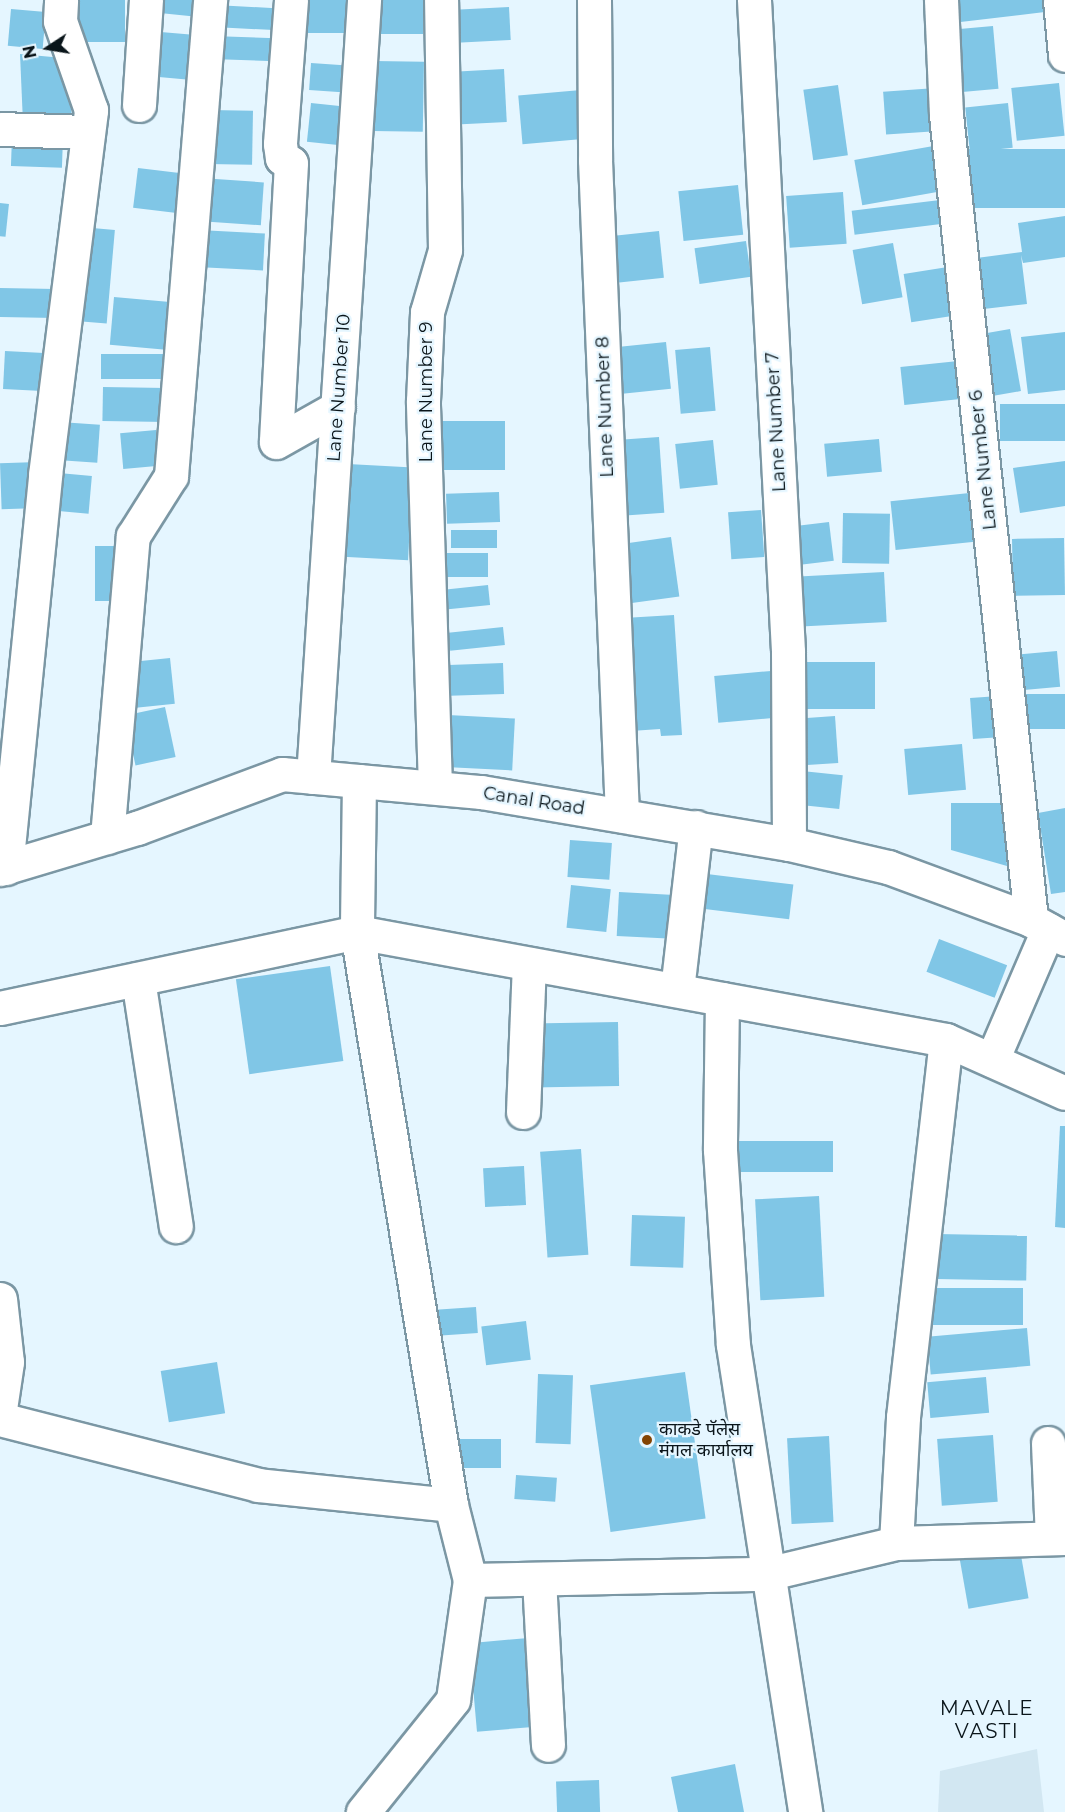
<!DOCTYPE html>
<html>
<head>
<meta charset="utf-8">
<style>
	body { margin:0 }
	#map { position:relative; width:1065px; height:1812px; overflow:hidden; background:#e5f6ff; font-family:Montserrat,"Noto Sans Devanagari",sans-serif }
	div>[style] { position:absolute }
	.built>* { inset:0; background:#d2e7f2 }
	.building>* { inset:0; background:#80c6e6; transform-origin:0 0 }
	.roads { filter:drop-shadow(2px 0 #7b97a4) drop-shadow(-2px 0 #7b97a4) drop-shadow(0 2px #7b97a4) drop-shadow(0 -2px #7b97a4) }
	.minor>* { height:33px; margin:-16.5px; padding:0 16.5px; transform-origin:16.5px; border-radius:16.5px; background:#fff }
	.dots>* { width:16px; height:16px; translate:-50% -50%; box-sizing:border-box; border:3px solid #e5f6ff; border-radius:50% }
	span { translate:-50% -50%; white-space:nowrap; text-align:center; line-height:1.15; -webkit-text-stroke:4.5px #e5f6ff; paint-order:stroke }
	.street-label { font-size:18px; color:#0a151a }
	.poi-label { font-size:18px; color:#0a151a }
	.left { translate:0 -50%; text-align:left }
	.neighbourhood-label { font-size:20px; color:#0a151a; letter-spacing:1.5px }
	.north { position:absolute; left:18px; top:18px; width:60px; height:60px; -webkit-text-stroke:4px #e5f6ff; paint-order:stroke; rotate:258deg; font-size:16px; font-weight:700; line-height:24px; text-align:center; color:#0a151a }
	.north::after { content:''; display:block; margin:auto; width:21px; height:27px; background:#0a151a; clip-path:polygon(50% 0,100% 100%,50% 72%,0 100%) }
</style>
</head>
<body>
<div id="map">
	<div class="built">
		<i style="clip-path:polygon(1037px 1749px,1044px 1812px,938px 1812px,940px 1771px)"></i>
	</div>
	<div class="building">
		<i style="left:78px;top:0;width:47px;height:42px"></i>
		<i style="clip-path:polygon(151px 0,200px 0,199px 17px,150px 12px)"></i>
		<i style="left:296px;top:0;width:64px;height:33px"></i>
		<i style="left:366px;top:0;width:57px;height:34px"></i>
		<i style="clip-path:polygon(949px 0,1052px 0,1053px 11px,952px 23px)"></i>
		<i style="left:215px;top:5px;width:65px;height:22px;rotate:3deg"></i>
		<i style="left:509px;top:7px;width:33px;height:54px;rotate:87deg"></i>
		<i style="left:11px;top:9px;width:35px;height:37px;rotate:5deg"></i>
		<i style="left:993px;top:26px;width:63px;height:42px;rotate:85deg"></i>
		<i style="left:149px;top:31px;width:47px;height:45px;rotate:5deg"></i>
		<i style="left:212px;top:36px;width:64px;height:23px;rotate:2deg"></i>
		<i style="clip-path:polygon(20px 54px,63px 58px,73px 122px,23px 123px)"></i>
		<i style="left:374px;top:61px;width:50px;height:70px;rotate:1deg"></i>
		<i style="left:311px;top:63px;width:40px;height:27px;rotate:4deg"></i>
		<i style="left:504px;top:69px;width:53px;height:55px;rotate:87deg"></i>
		<i style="left:1059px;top:83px;width:53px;height:48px;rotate:84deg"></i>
		<i style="left:838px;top:85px;width:71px;height:35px;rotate:82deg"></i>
		<i style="left:936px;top:88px;width:43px;height:53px;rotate:86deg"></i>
		<i style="left:581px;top:90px;width:49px;height:63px;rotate:85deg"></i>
		<i style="left:311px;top:103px;width:36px;height:39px;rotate:6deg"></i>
		<i style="left:1008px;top:103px;width:45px;height:43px;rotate:84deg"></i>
		<i style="left:209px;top:110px;width:44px;height:54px;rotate:1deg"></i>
		<i style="left:12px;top:136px;width:51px;height:30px;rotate:2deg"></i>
		<i style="left:939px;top:145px;width:46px;height:86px;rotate:80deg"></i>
		<i style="left:1065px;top:149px;width:59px;height:96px;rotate:90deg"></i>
		<i style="left:138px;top:168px;width:46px;height:40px;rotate:7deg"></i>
		<i style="left:201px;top:178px;width:63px;height:43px;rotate:4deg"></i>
		<i style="left:738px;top:185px;width:50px;height:60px;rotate:84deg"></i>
		<i style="left:843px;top:192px;width:52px;height:57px;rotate:86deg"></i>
		<i style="left:940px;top:200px;width:24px;height:89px;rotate:83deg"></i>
		<i style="left:0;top:203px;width:9px;height:33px;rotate:6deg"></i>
		<i style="clip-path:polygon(1065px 216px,1065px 257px,1023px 263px,1021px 255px,1027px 304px,975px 310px,969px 259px,1022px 252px,1018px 223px)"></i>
		<i style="left:81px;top:227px;width:34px;height:94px;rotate:5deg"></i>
		<i style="left:199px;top:230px;width:66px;height:37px;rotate:3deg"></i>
		<i style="left:659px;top:231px;width:47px;height:52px;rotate:84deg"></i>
		<i style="left:746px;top:241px;width:36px;height:52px;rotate:82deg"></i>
		<i style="left:893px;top:243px;width:55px;height:41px;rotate:80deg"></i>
		<i style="left:954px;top:266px;width:49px;height:51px;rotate:81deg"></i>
		<i style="left:0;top:288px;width:56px;height:29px;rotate:1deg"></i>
		<i style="left:114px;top:297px;width:59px;height:48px;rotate:5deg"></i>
		<i style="left:1010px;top:329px;width:63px;height:32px;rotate:80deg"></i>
		<i style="clip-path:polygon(1065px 332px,1065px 390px,1028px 394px,1021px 337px)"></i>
		<i style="left:666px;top:342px;width:47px;height:56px;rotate:84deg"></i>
		<i style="left:710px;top:347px;width:64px;height:35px;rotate:85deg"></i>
		<i style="left:5px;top:351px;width:44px;height:38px;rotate:3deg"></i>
		<i style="left:101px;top:354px;width:63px;height:25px"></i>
		<i style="left:968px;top:360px;width:38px;height:68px;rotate:84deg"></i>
		<i style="left:103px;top:387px;width:64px;height:34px;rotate:1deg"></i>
		<i style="left:1065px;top:404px;width:37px;height:65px;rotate:90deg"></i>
		<i style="left:433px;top:421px;width:72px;height:49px"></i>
		<i style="left:60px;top:422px;width:40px;height:38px;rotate:4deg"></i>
		<i style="left:156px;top:430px;width:36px;height:36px;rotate:85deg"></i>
		<i style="left:659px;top:437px;width:76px;height:46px;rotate:86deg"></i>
		<i style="left:879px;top:439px;width:33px;height:55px;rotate:85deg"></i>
		<i style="left:713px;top:440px;width:45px;height:38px;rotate:84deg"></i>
		<i style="clip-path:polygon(1065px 461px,1065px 506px,1020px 513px,1013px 468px)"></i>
		<i style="left:38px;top:462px;width:46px;height:38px;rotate:88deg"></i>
		<i style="left:348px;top:464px;width:65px;height:93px;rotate:3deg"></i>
		<i style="left:59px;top:473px;width:33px;height:38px;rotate:5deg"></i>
		<i style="left:499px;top:492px;width:30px;height:53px;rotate:88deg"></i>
		<i style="left:979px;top:492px;width:49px;height:89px;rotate:84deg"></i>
		<i style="left:761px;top:510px;width:47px;height:33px;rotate:86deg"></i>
		<i style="left:843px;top:513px;width:47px;height:50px;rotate:1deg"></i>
		<i style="left:829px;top:522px;width:39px;height:42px;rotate:83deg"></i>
		<i style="left:451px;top:530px;width:46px;height:18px"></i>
		<i style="left:671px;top:537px;width:60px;height:48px;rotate:82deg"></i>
		<i style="left:1064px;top:538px;width:57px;height:52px;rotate:89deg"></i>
		<i style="left:95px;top:546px;width:27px;height:55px"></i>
		<i style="left:488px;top:553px;width:24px;height:48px;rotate:90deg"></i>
		<i style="left:884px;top:572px;width:50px;height:90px;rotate:87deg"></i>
		<i style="left:488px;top:585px;width:20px;height:42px;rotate:84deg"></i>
		<i style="clip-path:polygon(674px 615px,682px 735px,661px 736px,660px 729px,631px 731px,624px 618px)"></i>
		<i style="left:503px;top:627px;width:18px;height:55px;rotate:84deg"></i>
		<i style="left:1057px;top:651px;width:36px;height:39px;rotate:85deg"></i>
		<i style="left:170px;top:658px;width:46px;height:39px;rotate:84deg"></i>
		<i style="left:875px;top:662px;width:47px;height:79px;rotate:90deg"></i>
		<i style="left:503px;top:663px;width:31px;height:54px;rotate:88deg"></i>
		<i style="left:771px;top:671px;width:47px;height:57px;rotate:85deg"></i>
		<i style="left:1065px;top:694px;width:35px;height:46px;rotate:90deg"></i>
		<i style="left:999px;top:696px;width:41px;height:29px;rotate:86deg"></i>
		<i style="left:165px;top:707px;width:51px;height:41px;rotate:78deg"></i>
		<i style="left:448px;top:715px;width:67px;height:52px;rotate:3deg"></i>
		<i style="left:835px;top:716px;width:47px;height:39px;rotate:86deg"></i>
		<i style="left:962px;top:744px;width:46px;height:58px;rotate:85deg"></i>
		<i style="left:802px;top:771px;width:41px;height:34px;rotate:6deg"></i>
		<i style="clip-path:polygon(951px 803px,1004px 803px,1007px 866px,951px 850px)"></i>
		<i style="clip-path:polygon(1065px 808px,1065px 892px,1051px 894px,1038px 813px)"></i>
		<i style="left:570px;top:840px;width:42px;height:37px;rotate:4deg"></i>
		<i style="left:707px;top:874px;width:87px;height:35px;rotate:7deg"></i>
		<i style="left:571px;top:885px;width:40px;height:43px;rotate:6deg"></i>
		<i style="left:619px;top:892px;width:51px;height:44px;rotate:3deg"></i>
		<i style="left:939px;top:939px;width:73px;height:35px;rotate:21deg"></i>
		<i style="left:330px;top:966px;width:96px;height:95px;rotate:82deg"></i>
		<i style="left:618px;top:1022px;width:64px;height:86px;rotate:89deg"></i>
		<i style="clip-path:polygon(1060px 1126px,1065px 1126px,1065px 1228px,1055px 1227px)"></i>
		<i style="left:833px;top:1141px;width:31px;height:96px;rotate:90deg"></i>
		<i style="left:581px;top:1149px;width:106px;height:41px;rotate:86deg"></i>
		<i style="left:524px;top:1166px;width:39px;height:41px;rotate:87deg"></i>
		<i style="left:819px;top:1196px;width:101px;height:64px;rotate:87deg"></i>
		<i style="left:632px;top:1215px;width:53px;height:51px;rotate:2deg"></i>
		<i style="left:937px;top:1234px;width:90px;height:45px;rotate:1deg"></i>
		<i style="left:932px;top:1288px;width:91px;height:37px"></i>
		<i style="left:476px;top:1307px;width:26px;height:44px;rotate:86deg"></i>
		<i style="left:526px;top:1321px;width:39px;height:45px;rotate:83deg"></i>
		<i style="left:1027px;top:1328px;width:38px;height:100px;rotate:85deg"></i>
		<i style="left:217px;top:1362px;width:52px;height:57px;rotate:81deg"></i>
		<i style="left:685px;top:1372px;width:148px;height:96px;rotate:82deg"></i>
		<i style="left:538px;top:1374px;width:35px;height:69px;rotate:2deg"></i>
		<i style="left:986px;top:1377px;width:36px;height:59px;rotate:85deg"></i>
		<i style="left:993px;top:1435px;width:67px;height:56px;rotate:86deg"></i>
		<i style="left:829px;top:1436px;width:86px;height:42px;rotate:87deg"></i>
		<i style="left:453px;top:1439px;width:48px;height:29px"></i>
		<i style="left:516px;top:1475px;width:41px;height:24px;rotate:4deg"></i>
		<i style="left:1019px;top:1544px;width:55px;height:61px;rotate:80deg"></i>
		<i style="left:528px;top:1638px;width:89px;height:59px;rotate:85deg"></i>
		<i style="clip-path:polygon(735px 1764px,744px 1812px,678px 1812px,671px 1777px)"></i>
		<i style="left:599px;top:1780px;width:32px;height:43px;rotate:88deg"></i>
	</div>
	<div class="roads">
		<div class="minor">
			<i style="left:291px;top:0;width:144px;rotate:94.4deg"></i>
			<i style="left:280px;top:144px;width:14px;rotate:82deg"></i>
			<i style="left:282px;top:158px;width:10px;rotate:29deg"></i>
			<i style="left:291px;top:163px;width:279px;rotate:93.1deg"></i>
			<i style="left:276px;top:442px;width:71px;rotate:-29.4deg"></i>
			<i style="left:594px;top:0;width:160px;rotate:89.6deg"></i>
			<i style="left:595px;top:160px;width:656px;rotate:87.64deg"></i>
			<i style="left:754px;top:0;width:653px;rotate:87.01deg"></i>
			<i style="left:788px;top:652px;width:192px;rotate:89.7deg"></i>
			<i style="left:941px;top:0;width:115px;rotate:87.5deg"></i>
			<i style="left:946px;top:115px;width:809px;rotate:83.97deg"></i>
			<i style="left:1060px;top:0;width:55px;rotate:84.8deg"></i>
			<i style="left:139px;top:105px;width:105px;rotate:-86.2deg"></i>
			<i style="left:0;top:129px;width:88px;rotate:2deg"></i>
			<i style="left:313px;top:777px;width:779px;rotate:-86.24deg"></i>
			<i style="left:359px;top:781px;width:151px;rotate:90.8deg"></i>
			<i style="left:357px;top:932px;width:581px;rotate:80.68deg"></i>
			<i style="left:451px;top:1505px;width:77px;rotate:75.8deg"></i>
			<i style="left:470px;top:1580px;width:121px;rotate:98.1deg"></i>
			<i style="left:453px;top:1700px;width:144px;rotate:128.8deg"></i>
			<i style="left:435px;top:787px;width:386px;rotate:-91.8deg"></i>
			<i style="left:423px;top:401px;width:89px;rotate:-87.4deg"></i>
			<i style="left:427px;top:312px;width:65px;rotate:-73.8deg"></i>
			<i style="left:445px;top:250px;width:250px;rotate:-90.9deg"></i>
			<i style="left:107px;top:837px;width:302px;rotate:-85.1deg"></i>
			<i style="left:133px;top:536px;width:71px;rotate:-57.7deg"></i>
			<i style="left:171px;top:476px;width:478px;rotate:-85.3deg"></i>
			<i style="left:6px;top:868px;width:395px;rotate:-84.3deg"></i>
			<i style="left:45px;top:475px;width:368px;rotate:-82.8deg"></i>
			<i style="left:91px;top:110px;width:94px;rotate:-109.2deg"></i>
			<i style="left:60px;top:21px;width:21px;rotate:-87deg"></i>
			<i style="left:0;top:869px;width:143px;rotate:-16.7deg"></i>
			<i style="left:137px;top:828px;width:155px;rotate:-20.4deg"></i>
			<i style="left:282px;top:774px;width:200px;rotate:5.2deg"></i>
			<i style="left:481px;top:792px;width:312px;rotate:9.6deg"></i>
			<i style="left:789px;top:844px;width:102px;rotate:13.1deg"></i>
			<i style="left:888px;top:867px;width:153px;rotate:20.3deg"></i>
			<i style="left:1031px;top:920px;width:39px;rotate:29deg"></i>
			<i style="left:138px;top:979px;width:250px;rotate:81.3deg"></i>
			<i style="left:677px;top:990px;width:164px;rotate:-83.4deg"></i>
			<i style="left:722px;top:999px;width:151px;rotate:90.8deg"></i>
			<i style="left:720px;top:1150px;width:195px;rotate:86.2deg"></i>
			<i style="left:733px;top:1345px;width:473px;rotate:81.2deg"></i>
			<i style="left:0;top:1008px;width:365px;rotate:-12deg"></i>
			<i style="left:357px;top:932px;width:599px;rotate:10.39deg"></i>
			<i style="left:946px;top:1040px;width:130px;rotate:24deg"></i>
			<i style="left:992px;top:1060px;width:142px;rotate:-66.7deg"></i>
			<i style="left:523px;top:1112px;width:148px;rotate:-87.7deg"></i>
			<i style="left:0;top:1299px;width:63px;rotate:83.7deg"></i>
			<i style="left:7px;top:1362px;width:48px;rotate:98.5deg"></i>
			<i style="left:0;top:1419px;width:266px;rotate:14.3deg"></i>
			<i style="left:258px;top:1485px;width:194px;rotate:5.9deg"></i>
			<i style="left:1048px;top:1443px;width:95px;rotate:87.6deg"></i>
			<i style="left:896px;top:1543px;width:126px;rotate:-86.8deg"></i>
			<i style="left:903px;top:1417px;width:379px;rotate:-83.5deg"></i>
			<i style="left:539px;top:1579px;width:166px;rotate:86.9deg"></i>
			<i style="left:470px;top:1580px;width:296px;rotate:-1.2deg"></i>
			<i style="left:766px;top:1574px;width:134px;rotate:-13.4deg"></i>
			<i style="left:896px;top:1543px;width:169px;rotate:-1.7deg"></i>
		</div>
	</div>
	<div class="dots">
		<i style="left:647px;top:1440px;background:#824404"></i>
	</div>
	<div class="street-label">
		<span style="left:339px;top:388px;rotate:-86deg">Lane Number 10</span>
		<span style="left:426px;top:392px;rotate:-90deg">Lane Number 9</span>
		<span style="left:605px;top:407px;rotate:-92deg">Lane Number 8</span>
		<span style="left:776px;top:422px;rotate:-93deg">Lane Number 7</span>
		<span style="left:983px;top:460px;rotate:-96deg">Lane Number 6</span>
		<span style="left:534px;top:801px;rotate:9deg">Canal Road</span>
	</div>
	<div class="poi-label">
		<span class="left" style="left:659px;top:1440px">काकडे पॅलेस<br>मंगल कार्यालय</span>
	</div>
	<div class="neighbourhood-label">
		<span style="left:987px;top:1720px">MAVALE<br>VASTI</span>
	</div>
	<div class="north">N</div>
</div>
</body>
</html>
